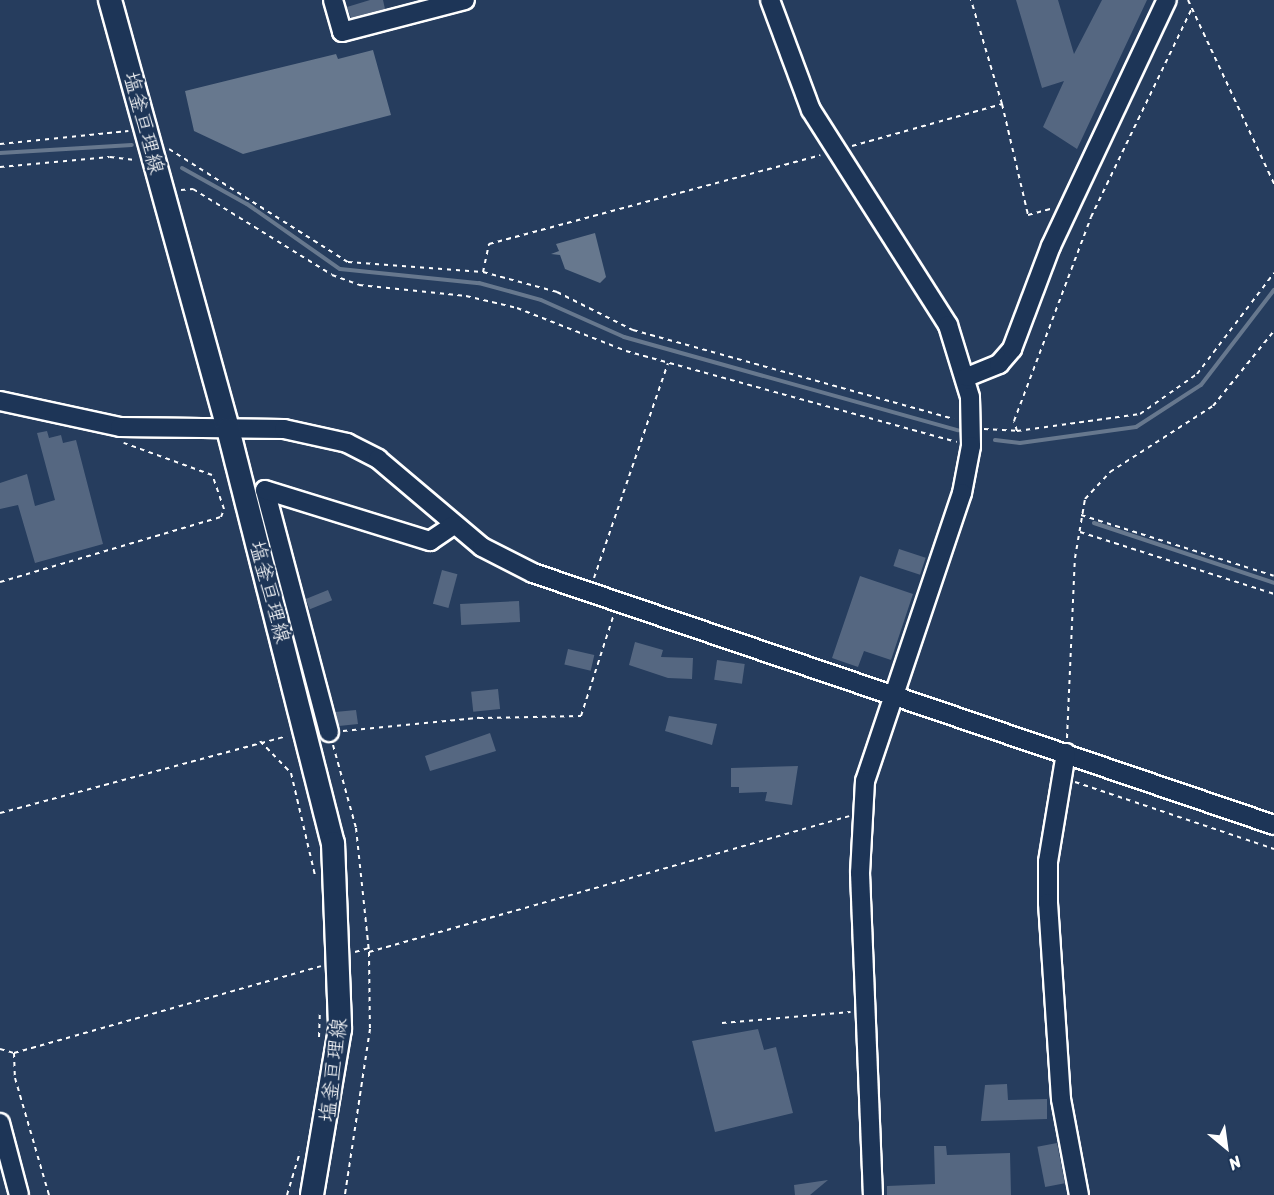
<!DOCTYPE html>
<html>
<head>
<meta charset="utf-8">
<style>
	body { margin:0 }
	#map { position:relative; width:1274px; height:1195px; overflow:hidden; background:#263d5e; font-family:Sriracha,"Klee One",sans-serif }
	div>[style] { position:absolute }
	.water>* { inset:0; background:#67788e }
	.stream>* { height:4px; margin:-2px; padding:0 2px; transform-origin:2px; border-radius:2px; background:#67788e }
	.building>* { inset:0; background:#556781; transform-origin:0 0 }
	.path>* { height:2px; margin-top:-1px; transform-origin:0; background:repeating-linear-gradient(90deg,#fff 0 4.5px,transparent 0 9px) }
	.roads { filter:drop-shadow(2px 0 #fff) drop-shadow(-2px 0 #fff) drop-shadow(0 2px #fff) drop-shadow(0 -2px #fff) }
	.minor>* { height:18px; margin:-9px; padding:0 9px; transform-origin:9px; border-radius:9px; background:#1d3557 }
	.major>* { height:22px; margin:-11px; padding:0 11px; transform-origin:11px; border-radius:11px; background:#1d3557 }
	span { translate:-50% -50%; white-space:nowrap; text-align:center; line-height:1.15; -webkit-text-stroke:4.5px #1d3557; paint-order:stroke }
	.street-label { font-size:21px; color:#fff }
	.north { position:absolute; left:1196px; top:1117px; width:60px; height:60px; -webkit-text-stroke:4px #1d3557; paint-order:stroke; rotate:151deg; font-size:16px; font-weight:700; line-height:24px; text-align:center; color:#fff }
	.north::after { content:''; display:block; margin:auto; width:21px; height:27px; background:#fff; clip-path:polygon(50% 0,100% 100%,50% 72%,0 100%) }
</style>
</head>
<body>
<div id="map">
	<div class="water">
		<i style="clip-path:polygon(373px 50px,391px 115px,243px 154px,194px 131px,185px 91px,336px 54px,338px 59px)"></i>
		<i style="clip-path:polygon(595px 233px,606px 277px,600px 283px,565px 269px,560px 255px,551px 254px,559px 251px,556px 244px)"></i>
	</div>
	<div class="stream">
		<i style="left:0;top:153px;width:132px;rotate:-3.5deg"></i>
		<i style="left:182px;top:168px;width:74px;rotate:29deg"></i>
		<i style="left:247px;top:204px;width:113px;rotate:35deg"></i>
		<i style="left:340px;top:269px;width:140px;rotate:5.8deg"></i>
		<i style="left:479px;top:283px;width:64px;rotate:15.3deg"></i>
		<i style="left:541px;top:300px;width:91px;rotate:24deg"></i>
		<i style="left:624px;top:337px;width:347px;rotate:15.6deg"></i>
		<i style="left:995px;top:440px;width:25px;rotate:7deg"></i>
		<i style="left:1020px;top:443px;width:117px;rotate:-7.9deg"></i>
		<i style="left:1136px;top:427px;width:77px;rotate:-32.9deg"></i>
		<i style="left:1201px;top:385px;width:120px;rotate:-52.5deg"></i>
		<i style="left:1094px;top:523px;width:190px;rotate:18.4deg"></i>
	</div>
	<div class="building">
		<i style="clip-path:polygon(370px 0,383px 0,385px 9px,351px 18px,347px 7px)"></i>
		<i style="clip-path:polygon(1016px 0,1058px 0,1074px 54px,1102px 0,1147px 0,1077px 149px,1043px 127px,1064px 81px,1042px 88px)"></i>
		<i style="clip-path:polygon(47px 431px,49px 438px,61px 435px,63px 443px,76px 440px,103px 544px,35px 563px,18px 505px,0 509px,0 483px,27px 474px,35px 506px,55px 500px,37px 433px)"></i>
		<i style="left:899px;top:549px;width:28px;height:18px;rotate:18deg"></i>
		<i style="left:442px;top:570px;width:16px;height:35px;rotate:15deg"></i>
		<i style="clip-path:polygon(860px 576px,913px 594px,891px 660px,864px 651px,858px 667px,832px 658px)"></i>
		<i style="left:328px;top:590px;width:11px;height:24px;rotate:68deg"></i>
		<i style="left:519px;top:601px;width:21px;height:59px;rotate:87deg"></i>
		<i style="clip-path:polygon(635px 642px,663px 650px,661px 657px,693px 658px,692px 679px,668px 678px,629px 665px)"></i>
		<i style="left:568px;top:649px;width:27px;height:16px;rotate:13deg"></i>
		<i style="left:717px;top:660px;width:28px;height:20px;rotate:8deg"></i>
		<i style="left:498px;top:689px;width:20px;height:27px;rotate:84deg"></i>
		<i style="clip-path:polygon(356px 710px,358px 724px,339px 726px,335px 712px)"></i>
		<i style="clip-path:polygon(669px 716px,717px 724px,712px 745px,665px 731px)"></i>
		<i style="clip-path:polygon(490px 733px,496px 751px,430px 771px,425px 756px)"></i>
		<i style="clip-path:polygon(798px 766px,792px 805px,765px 801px,767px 792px,739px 793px,739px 787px,731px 787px,731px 768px)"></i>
		<i style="clip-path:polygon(758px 1029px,764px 1050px,776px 1047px,793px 1113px,715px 1132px,692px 1041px)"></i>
		<i style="clip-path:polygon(1007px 1084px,1008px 1100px,1047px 1099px,1047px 1119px,981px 1121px,985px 1085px)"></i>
		<i style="left:1057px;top:1143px;width:41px;height:20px;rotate:79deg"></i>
		<i style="clip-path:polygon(934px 1146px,946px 1146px,947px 1155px,1010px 1153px,1011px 1195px,887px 1195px,887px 1186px,935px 1184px)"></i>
		<i style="clip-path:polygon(828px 1180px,810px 1195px,795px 1195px,794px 1185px)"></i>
	</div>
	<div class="path">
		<i style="left:1188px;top:0;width:203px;rotate:64.9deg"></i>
		<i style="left:1002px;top:104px;width:114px;rotate:76.8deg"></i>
		<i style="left:1028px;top:215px;width:24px;rotate:-15deg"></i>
		<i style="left:0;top:144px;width:129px;rotate:-5.8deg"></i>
		<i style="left:852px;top:146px;width:156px;rotate:-15.6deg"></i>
		<i style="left:1002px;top:104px;width:109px;rotate:-106.6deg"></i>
		<i style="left:169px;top:149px;width:212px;rotate:32.3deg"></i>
		<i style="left:348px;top:262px;width:135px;rotate:4.2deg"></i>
		<i style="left:483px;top:272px;width:29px;rotate:-78deg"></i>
		<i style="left:489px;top:244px;width:343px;rotate:-15deg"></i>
		<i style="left:0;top:167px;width:110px;rotate:-5.2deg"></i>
		<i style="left:110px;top:157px;width:25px;rotate:7deg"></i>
		<i style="left:181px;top:190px;width:12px;rotate:-5deg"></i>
		<i style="left:193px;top:189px;width:163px;rotate:31.7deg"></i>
		<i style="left:332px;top:275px;width:29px;rotate:20deg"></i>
		<i style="left:359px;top:285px;width:108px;rotate:5.9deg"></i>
		<i style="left:466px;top:296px;width:52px;rotate:13.2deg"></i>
		<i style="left:517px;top:308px;width:117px;rotate:21.5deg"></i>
		<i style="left:626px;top:351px;width:343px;rotate:15.4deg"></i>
		<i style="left:483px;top:272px;width:77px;rotate:15.1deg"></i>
		<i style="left:557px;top:292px;width:85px;rotate:26.6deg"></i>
		<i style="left:633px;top:330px;width:333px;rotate:15.5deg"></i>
		<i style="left:984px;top:429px;width:33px;rotate:3deg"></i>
		<i style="left:1017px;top:431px;width:124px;rotate:-7.9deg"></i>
		<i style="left:1140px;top:414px;width:70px;rotate:-35.1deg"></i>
		<i style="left:1197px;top:374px;width:127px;rotate:-52.7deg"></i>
		<i style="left:1017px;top:431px;width:10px;rotate:-107deg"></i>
		<i style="left:1014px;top:421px;width:218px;rotate:-69.3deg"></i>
		<i style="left:1091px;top:217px;width:232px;rotate:-64.2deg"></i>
		<i style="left:1081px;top:515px;width:202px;rotate:17.5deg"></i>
		<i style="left:1080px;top:532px;width:204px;rotate:17.7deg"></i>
		<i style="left:594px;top:578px;width:227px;rotate:-71deg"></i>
		<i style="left:0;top:582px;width:230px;rotate:-16.4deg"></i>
		<i style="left:221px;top:517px;width:9px;rotate:-69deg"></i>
		<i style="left:224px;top:509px;width:36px;rotate:-109deg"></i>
		<i style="left:212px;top:475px;width:94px;rotate:-160deg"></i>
		<i style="left:343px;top:731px;width:137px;rotate:-5.5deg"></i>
		<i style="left:479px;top:718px;width:102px;rotate:-1.1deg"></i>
		<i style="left:581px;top:716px;width:104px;rotate:-72.1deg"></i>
		<i style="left:1067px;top:738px;width:180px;rotate:-87.5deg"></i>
		<i style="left:1075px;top:558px;width:60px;rotate:-80.4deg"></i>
		<i style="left:1085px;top:499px;width:37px;rotate:-47deg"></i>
		<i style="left:1110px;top:472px;width:122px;rotate:-32.7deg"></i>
		<i style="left:1213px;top:406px;width:97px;rotate:-50.9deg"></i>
		<i style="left:260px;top:741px;width:45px;rotate:45.9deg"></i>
		<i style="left:291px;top:773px;width:105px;rotate:76.8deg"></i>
		<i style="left:333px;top:745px;width:86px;rotate:74.5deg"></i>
		<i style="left:356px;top:828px;width:125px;rotate:84deg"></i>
		<i style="left:369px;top:952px;width:77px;rotate:89.3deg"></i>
		<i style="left:370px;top:1029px;width:168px;rotate:98.6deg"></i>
		<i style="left:1075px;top:782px;width:210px;rotate:18.6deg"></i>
		<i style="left:0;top:813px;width:297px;rotate:-15deg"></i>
		<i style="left:355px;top:952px;width:15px;rotate:-16deg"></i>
		<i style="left:369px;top:952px;width:499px;rotate:-15.8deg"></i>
		<i style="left:722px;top:1023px;width:129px;rotate:-4.9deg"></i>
		<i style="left:319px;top:1037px;width:25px;rotate:-88deg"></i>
		<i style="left:0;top:1049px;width:15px;rotate:16deg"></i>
		<i style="left:14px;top:1053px;width:319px;rotate:-15.8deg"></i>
		<i style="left:14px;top:1053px;width:25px;rotate:88deg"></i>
		<i style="left:15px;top:1078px;width:122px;rotate:73.8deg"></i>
		<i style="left:287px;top:1195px;width:45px;rotate:-73.2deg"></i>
	</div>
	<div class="roads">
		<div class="minor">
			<i style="left:333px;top:0;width:33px;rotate:74deg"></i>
			<i style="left:342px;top:32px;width:127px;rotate:-14.6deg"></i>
			<i style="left:770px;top:0;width:117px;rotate:69.6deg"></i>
			<i style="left:811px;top:110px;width:255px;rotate:57.5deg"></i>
			<i style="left:948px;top:325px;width:75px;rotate:73deg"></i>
			<i style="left:970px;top:397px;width:49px;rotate:88.8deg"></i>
			<i style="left:971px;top:446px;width:48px;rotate:100.8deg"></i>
			<i style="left:962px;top:493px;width:304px;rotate:108.6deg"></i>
			<i style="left:865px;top:781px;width:92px;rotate:93.1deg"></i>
			<i style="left:860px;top:873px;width:322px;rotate:87.7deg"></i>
			<i style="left:967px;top:377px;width:35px;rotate:-22deg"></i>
			<i style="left:999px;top:364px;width:20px;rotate:-49deg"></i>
			<i style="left:1012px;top:349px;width:110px;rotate:-69.3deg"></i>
			<i style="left:1051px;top:246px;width:272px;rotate:-64.8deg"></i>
			<i style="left:0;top:401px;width:123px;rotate:12.2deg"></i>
			<i style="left:120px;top:427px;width:164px;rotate:0.7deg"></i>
			<i style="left:284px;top:429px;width:65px;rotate:12.5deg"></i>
			<i style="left:347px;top:443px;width:35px;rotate:27deg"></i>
			<i style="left:378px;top:459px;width:136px;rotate:40.2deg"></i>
			<i style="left:482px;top:547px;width:57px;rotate:27deg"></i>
			<i style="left:533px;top:573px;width:783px;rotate:18.78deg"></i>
			<i style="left:329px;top:732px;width:250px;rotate:-104.8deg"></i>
			<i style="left:265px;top:490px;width:173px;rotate:17.2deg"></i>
			<i style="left:430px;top:541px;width:27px;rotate:-34deg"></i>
			<i style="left:1066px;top:753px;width:110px;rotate:99.4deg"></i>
			<i style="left:1048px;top:862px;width:41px;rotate:90deg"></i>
			<i style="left:1048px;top:903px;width:196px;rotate:86.2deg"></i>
			<i style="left:1061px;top:1099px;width:98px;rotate:79.4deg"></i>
			<i style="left:0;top:1123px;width:74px;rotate:75.2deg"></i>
		</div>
		<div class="major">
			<i style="left:110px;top:0;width:445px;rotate:74.6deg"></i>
			<i style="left:228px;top:429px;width:427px;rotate:75.8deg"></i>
			<i style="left:333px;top:843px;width:186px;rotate:87.8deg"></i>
			<i style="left:340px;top:1029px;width:168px;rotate:99.6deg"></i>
		</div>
	</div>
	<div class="street-label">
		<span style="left:144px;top:123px;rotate:75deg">塩釜亘理線</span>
		<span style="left:270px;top:592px;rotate:75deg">塩釜亘理線</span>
		<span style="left:333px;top:1070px;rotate:-83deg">塩釜亘理線</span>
	</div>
	<div class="north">N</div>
</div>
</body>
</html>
